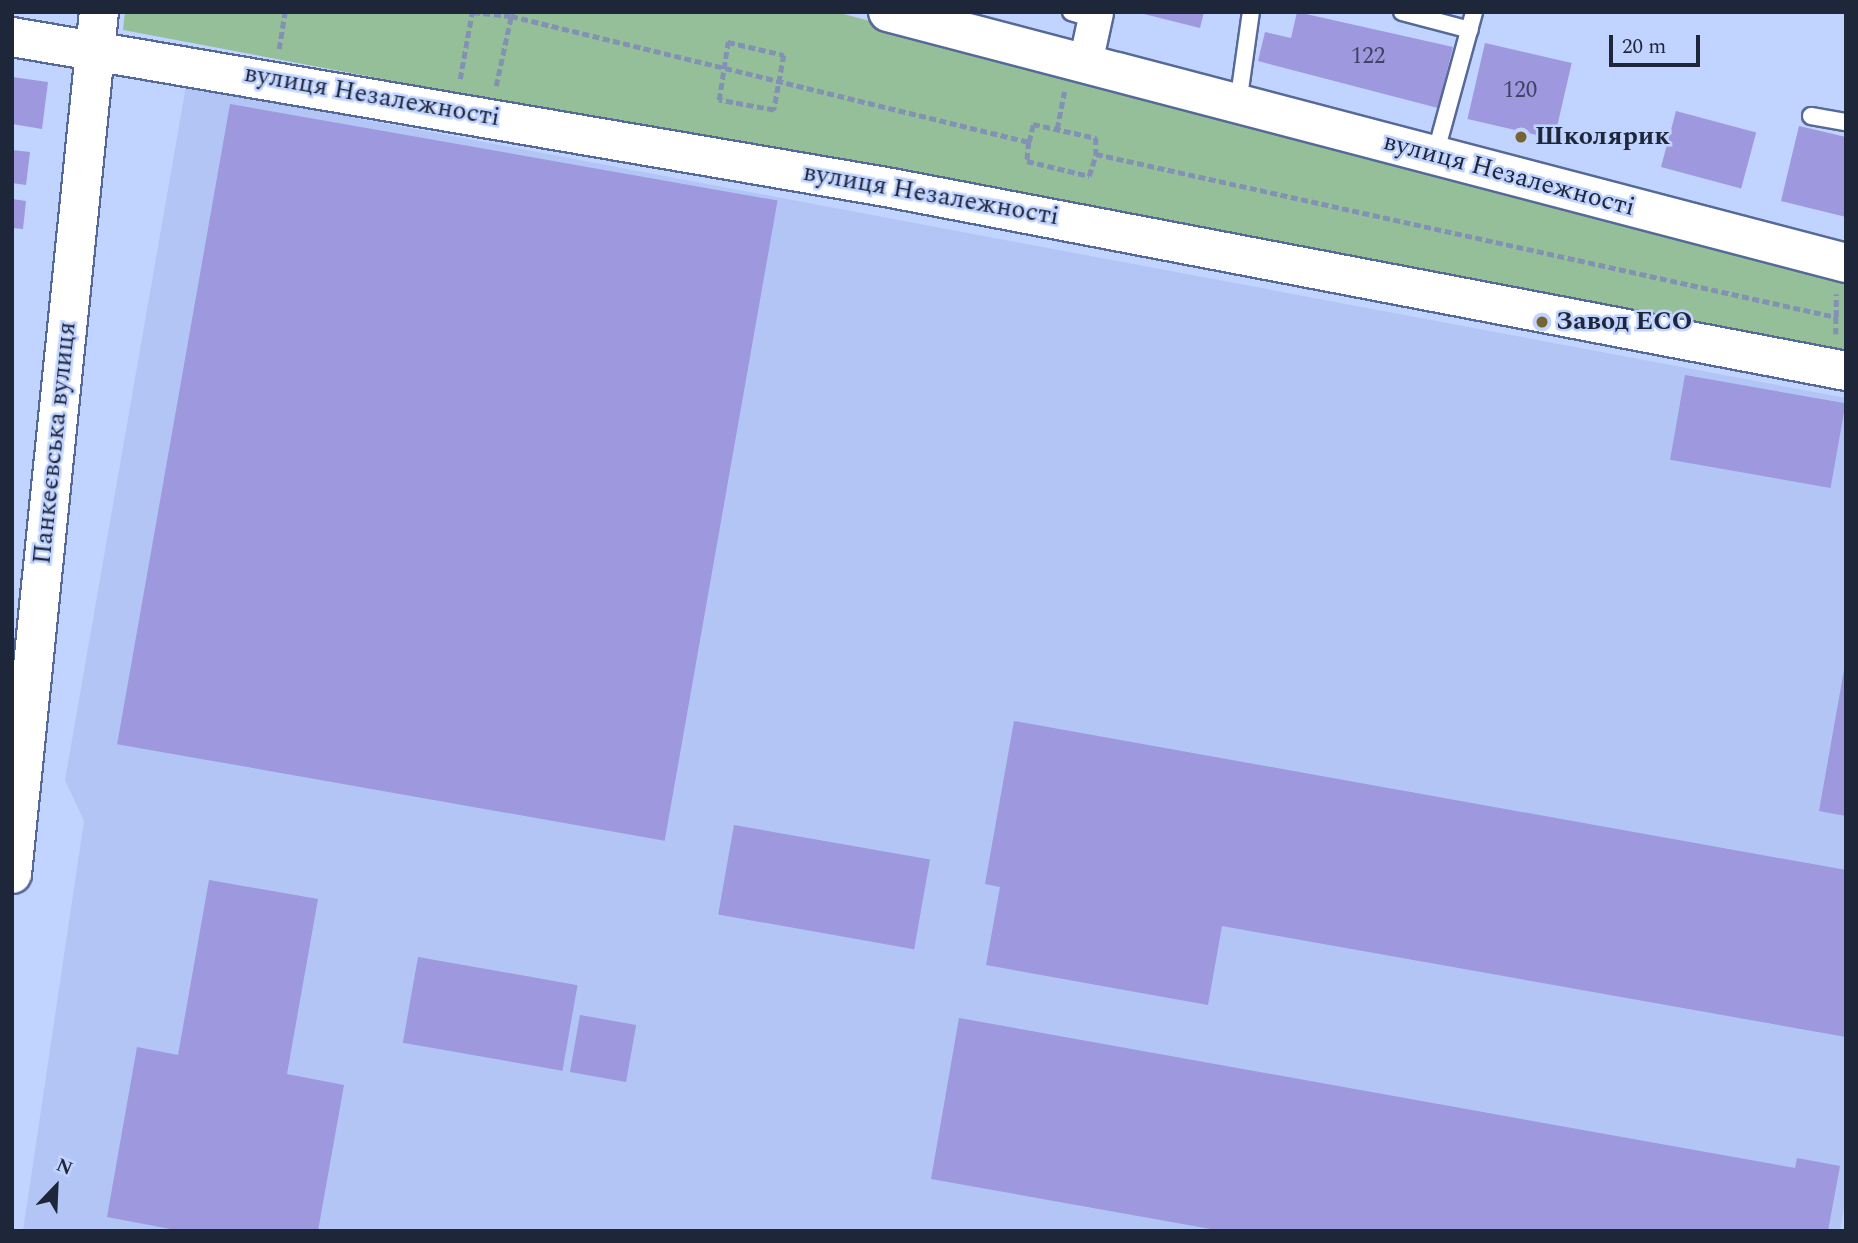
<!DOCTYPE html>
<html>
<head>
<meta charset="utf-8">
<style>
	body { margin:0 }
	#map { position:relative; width:1858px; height:1243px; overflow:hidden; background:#c1d3ff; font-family:Spectral,serif }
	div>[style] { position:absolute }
	.built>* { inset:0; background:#b2c5f5 }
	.green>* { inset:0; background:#95bf98 }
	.building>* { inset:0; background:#9e98de; transform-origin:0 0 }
	.path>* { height:4.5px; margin-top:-2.25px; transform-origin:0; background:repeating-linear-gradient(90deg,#8391b4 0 7px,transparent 0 10.5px) }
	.roads { filter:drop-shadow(2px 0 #566998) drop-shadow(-2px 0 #566998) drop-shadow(0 2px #566998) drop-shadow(0 -2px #566998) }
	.service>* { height:16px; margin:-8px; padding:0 8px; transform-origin:8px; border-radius:8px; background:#fff }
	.minor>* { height:33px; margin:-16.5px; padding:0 16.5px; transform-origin:16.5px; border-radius:16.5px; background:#fff }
	.tertiary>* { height:38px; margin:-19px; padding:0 19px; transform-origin:19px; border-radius:19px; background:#fff }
	.dots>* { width:19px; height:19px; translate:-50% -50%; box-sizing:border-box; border:4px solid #c1d3ff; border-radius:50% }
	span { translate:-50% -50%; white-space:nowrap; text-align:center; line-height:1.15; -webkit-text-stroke:5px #c1d3ff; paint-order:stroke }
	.number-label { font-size:23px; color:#3e4263 }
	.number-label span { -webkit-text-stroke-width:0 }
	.street-label { font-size:26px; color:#1e263a }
	.poi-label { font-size:26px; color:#1e263a; font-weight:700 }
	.left { translate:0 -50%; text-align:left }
	.frame { position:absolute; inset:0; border:14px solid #1e263a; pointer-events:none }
	.north { position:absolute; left:21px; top:1152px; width:70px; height:70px; -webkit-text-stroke:5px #c1d3ff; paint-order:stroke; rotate:23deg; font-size:19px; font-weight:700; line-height:28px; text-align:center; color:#1e263a }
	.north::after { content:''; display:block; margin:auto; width:24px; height:32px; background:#1e263a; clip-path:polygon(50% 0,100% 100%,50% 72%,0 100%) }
	.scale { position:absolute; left:1609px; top:35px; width:91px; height:32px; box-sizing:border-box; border:4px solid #1e263a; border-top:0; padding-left:9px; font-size:21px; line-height:24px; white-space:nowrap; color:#1e263a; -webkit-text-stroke:5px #c1d3ff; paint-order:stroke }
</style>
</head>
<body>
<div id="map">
	<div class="built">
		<i style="clip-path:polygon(186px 86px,1846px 398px,1846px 1195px,1840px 1231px,23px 1231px,84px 821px,65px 780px)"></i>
	</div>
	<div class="green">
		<i style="clip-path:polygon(125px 12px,836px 12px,1846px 280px,1846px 355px,123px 30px)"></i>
	</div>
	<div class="building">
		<i style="clip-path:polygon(1136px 12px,1204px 12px,1200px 28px)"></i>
		<i style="clip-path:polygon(1297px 12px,1453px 47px,1438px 108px,1258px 61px,1265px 32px,1291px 38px)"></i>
		<i style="left:1485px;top:43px;width:89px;height:78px;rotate:13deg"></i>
		<i style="clip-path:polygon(12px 77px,48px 82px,42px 129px,12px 124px)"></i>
		<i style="left:230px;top:104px;width:556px;height:650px;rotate:10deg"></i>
		<i style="left:1676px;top:111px;width:83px;height:58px;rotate:15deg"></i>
		<i style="clip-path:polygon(1799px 126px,1846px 137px,1846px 217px,1781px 201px)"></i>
		<i style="clip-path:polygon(12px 150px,30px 152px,26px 185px,12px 183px)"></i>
		<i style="clip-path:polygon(12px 199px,26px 201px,23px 229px,12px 228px)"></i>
		<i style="left:1685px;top:375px;width:163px;height:86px;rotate:10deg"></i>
		<i style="clip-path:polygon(1844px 670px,1846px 670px,1846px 816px,1819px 811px)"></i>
		<i style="clip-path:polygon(1014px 721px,1846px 870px,1846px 1037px,1222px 926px,1208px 1005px,986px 965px,1000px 887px,985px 884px)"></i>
		<i style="left:734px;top:825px;width:199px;height:91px;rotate:10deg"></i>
		<i style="clip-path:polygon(209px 880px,318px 899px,287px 1074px,344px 1085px,318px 1231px,181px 1231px,107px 1217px,137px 1047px,178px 1055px)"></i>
		<i style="left:418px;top:957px;width:162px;height:87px;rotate:10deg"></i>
		<i style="left:580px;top:1015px;width:57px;height:58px;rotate:10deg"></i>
		<i style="clip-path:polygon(959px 1018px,1795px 1168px,1797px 1158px,1840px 1166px,1828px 1231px,1222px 1231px,931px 1179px)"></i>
	</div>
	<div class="path">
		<i style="left:473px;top:12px;width:38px;rotate:6deg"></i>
		<i style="left:511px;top:16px;width:533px;rotate:13.67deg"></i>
		<i style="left:1029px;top:142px;width:18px;rotate:-77deg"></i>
		<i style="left:1033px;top:124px;width:65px;rotate:12.5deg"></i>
		<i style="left:1096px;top:138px;width:16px;rotate:90deg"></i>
		<i style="left:1096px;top:154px;width:758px;rotate:12.42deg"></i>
		<i style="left:1836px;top:317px;width:17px;rotate:90deg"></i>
		<i style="left:728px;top:42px;width:57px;rotate:13.1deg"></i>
		<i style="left:784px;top:55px;width:56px;rotate:100.3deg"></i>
		<i style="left:774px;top:110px;width:56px;rotate:-169.7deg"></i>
		<i style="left:719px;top:100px;width:59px;rotate:-81.2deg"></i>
		<i style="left:279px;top:49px;width:37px;rotate:-81deg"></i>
		<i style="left:460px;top:79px;width:68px;rotate:-79.8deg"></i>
		<i style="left:496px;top:86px;width:76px;rotate:-77.8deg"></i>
		<i style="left:1057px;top:129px;width:38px;rotate:-79deg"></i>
		<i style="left:1029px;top:142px;width:19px;rotate:96deg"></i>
		<i style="left:1027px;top:161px;width:64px;rotate:13.6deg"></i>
		<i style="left:1089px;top:176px;width:23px;rotate:-72deg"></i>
		<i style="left:1836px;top:317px;width:23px;rotate:-90deg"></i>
	</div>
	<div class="roads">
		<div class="service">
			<i style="left:1071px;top:12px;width:24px;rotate:17deg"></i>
			<i style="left:1402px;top:12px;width:70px;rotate:14.8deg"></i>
			<i style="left:1238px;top:104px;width:93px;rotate:-82deg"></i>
			<i style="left:1811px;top:116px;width:36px;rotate:10deg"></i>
			<i style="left:1435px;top:155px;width:148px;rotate:-74.7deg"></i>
		</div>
		<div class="minor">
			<i style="left:1085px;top:63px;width:52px;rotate:-77.8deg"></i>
		</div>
		<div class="tertiary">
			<i style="left:888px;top:12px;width:990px;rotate:14.68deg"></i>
			<i style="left:12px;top:37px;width:887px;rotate:9.74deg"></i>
			<i style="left:886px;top:187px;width:977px;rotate:10.85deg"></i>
			<i style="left:12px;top:874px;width:866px;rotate:-84.24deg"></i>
		</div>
	</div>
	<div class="dots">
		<i style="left:1521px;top:137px;background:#776332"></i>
		<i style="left:1542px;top:322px;background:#776332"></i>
	</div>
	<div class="number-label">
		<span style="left:1368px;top:57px">122</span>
		<span style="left:1520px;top:91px">120</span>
	</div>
	<div class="street-label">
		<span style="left:372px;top:96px;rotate:10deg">вулиця Незалежності</span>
		<span style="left:1509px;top:175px;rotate:15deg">вулиця Незалежності</span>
		<span style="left:931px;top:195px;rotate:10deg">вулиця Незалежності</span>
		<span style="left:55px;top:443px;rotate:-84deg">Панкеєвська вулиця</span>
	</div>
	<div class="poi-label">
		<span class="left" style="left:1535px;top:137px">Школярик</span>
		<span class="left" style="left:1556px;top:322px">Завод ЕСО</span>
	</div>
	<div class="frame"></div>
	<div class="north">N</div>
	<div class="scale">20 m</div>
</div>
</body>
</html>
